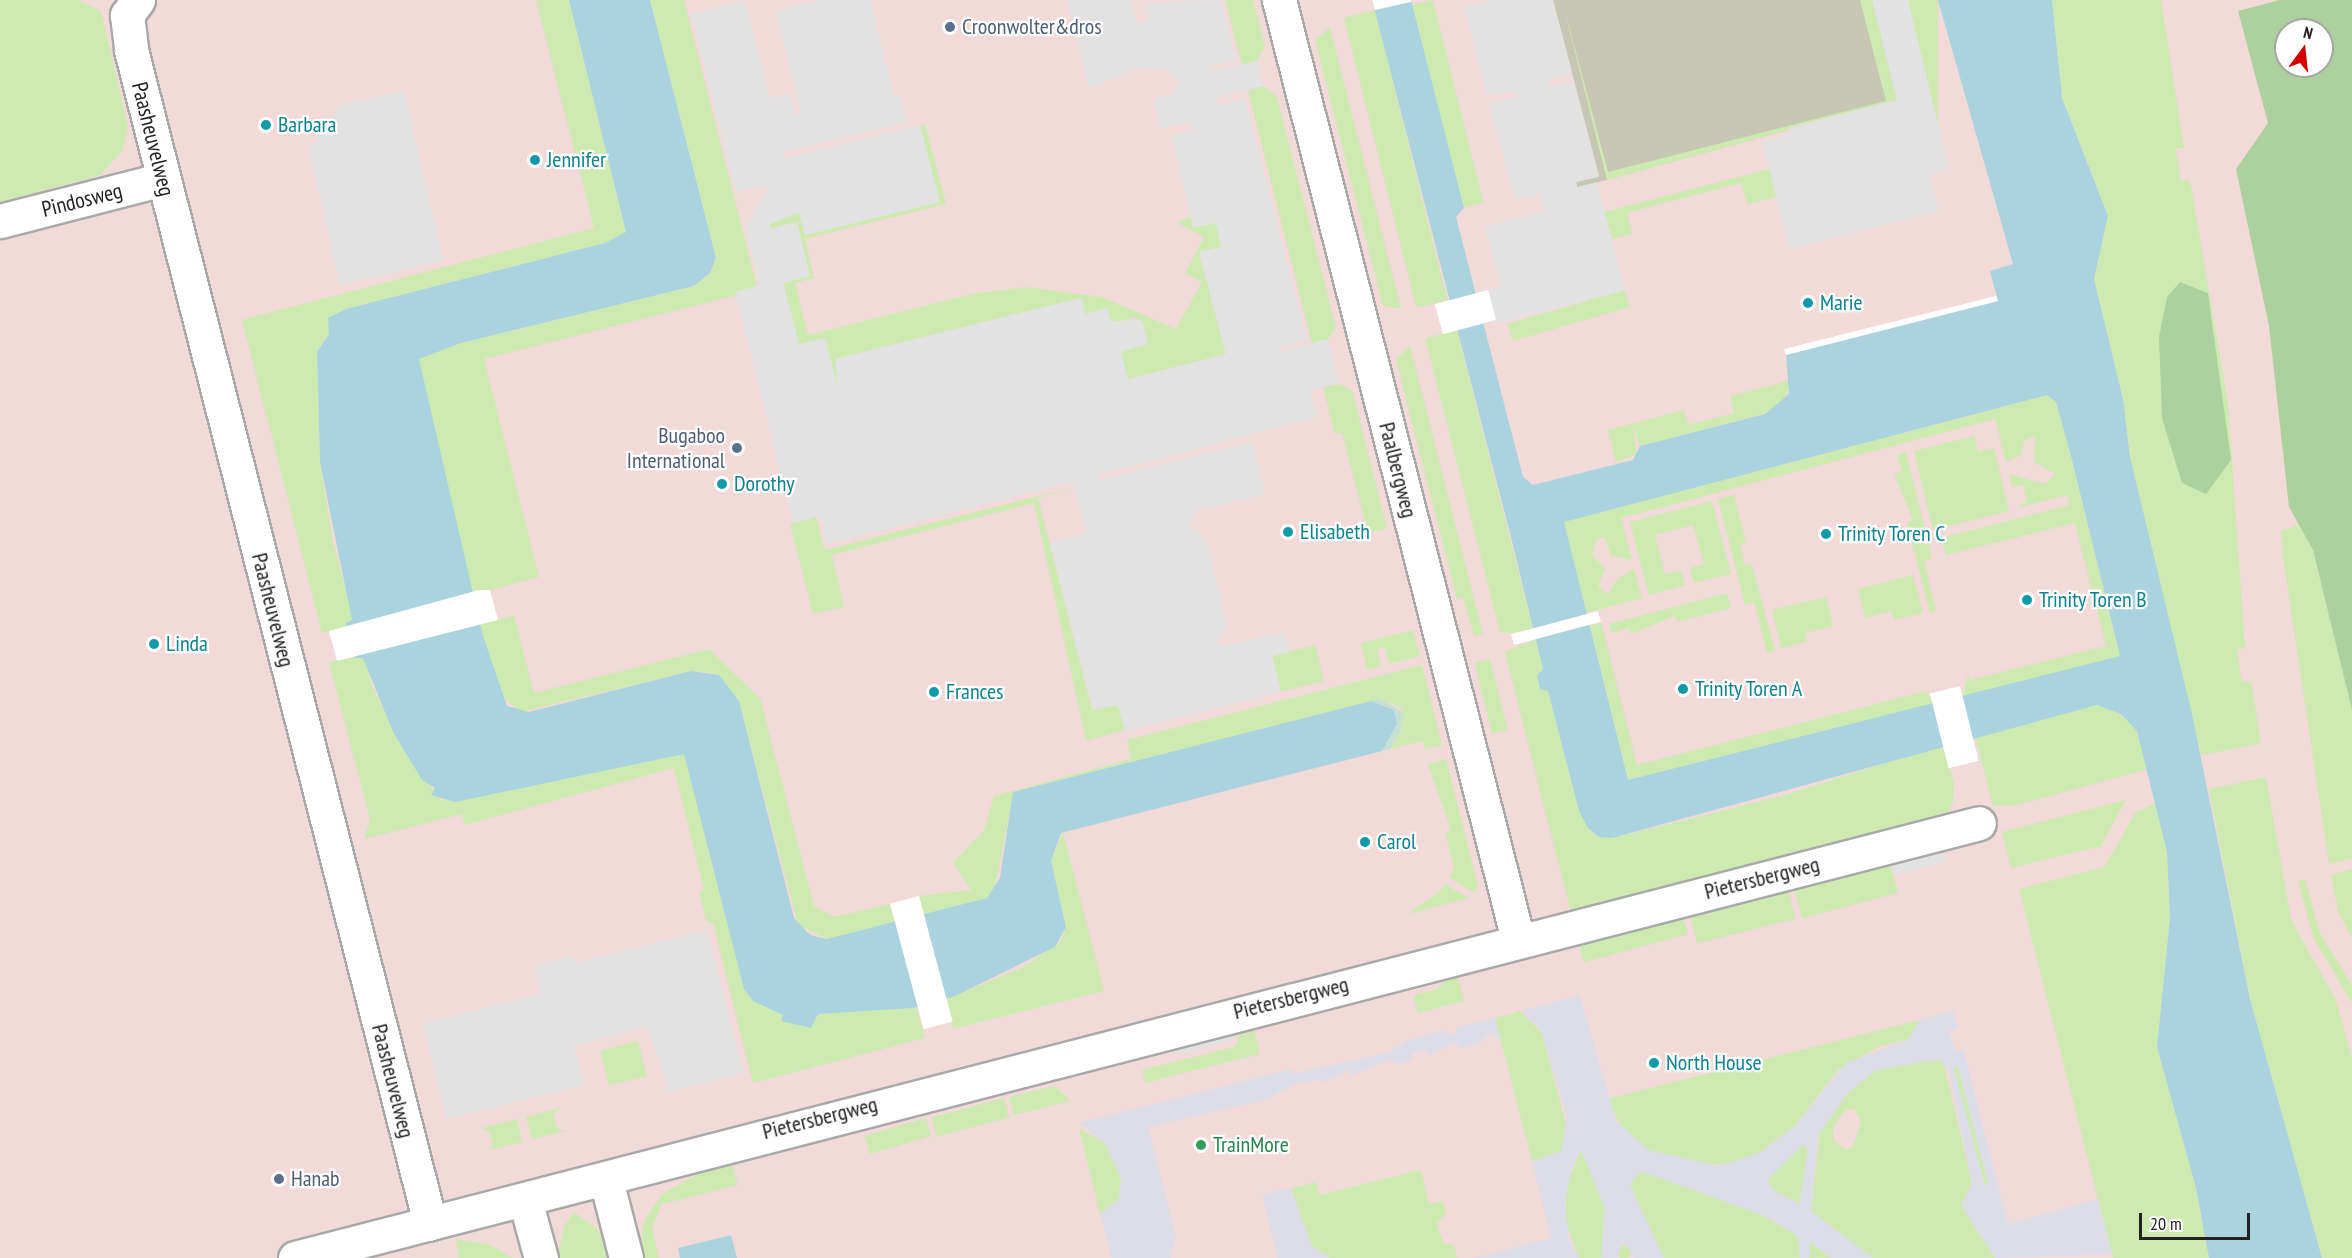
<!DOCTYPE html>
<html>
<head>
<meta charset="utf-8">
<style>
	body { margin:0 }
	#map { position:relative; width:2352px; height:1258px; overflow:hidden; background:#f2efe9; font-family:"PT Sans Narrow",sans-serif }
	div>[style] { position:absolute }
	.commercial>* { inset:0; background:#f2dad9 }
	.construction>* { inset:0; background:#c7c7b4 }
	.grass>* { inset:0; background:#cdebb0; transform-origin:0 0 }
	.round { border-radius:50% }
	.forest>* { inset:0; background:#add19e }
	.wetland>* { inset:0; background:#c6e0d4 }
	.parking>* { inset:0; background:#e2e2e2; transform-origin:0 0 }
	.plaza>* { inset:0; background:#dddde8 }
	.water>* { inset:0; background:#aad3df }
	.pier>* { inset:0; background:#fff; transform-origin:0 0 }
	.roads { filter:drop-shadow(2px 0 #a9a9a9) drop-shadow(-2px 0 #a9a9a9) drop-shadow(0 2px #a9a9a9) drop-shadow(0 -2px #a9a9a9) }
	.street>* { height:33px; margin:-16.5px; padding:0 16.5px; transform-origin:16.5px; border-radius:16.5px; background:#fff }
	.dots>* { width:16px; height:16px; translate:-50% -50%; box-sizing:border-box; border:3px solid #fff; border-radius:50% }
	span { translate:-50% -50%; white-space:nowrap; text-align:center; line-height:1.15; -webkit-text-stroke:4.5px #fff; paint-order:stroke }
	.service-label { font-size:22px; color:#4e5e75 }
	.left { translate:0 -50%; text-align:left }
	.right { translate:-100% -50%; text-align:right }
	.culture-label { font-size:22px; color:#0d838f }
	.street-label { font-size:22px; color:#222 }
	.leisure-label { font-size:22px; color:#27864d }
	.north { position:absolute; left:2274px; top:18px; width:60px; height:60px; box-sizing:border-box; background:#fff; border:2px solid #a7a7a7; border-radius:50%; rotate:15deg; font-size:16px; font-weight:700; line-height:24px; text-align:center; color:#222 }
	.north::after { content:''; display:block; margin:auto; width:21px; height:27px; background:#d40000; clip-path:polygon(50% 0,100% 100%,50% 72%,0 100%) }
	.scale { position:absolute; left:2139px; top:1213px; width:111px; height:27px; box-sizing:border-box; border:3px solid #222; border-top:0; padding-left:8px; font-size:18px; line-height:21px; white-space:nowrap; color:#222; -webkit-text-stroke:4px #fff; paint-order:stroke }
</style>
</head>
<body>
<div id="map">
	<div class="commercial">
		<i style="clip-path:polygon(evenodd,0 0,2352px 0,2352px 1258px,0 1258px,0 0,2286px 30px,2322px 30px,2322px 66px,2286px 66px,2286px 30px)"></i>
	</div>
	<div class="construction">
		<i style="clip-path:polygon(1553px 0,1872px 0,1897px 100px,1577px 188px,1576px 182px,1599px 176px)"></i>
	</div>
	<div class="grass">
		<i style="clip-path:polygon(0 0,78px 0,101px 11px,128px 126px,123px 150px,100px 175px,0 202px)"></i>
		<i style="clip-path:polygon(536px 0,569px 0,626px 232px,605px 243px,346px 309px,317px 352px,320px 462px,333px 542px,373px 688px,402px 748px,441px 800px,684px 754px,749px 997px,798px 1023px,818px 1014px,916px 1007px,925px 1038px,753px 1083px,713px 922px,707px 923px,699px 892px,704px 890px,674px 768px,465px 825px,462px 814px,364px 839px,370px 819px,329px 663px,337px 660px,329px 631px,322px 633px,242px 320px,594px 228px)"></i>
		<i style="clip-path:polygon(650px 0,684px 0,758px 290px,484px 359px,539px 577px,490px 590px,498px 620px,514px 615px,534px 693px,709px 649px,760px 698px,814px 906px,834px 917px,890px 904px,895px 924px,888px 926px,827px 939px,798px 925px,739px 701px,714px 673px,691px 671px,521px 712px,500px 695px,483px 636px,417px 364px,423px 354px,461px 343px,694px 286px,710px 273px,716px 258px)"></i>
		<i style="clip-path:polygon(1225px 0,1253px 0,1265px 46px,1257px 61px,1242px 65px)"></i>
		<i style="left:1433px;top:0;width:209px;height:22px;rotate:76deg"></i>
		<i style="clip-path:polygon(1562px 0,1608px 172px,1886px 101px,1860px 0,1872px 0,1897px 100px,1607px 180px)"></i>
		<i style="left:1907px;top:0;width:31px;height:174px"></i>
		<i style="clip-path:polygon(2052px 0,2161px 0,2184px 148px,2176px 149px,2181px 181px,2190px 180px,2228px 403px,2245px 648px,2237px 650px,2242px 682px,2251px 681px,2261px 743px,2244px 747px,2201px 755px,2130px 457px,2123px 399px,2094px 279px,2108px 216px,2062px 98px)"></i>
		<i style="left:1375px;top:10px;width:299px;height:32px;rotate:76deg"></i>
		<i style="clip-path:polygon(1330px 27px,1372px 194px,1401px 309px,1383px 306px,1315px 40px)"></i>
		<i style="clip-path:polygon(1263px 86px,1277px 97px,1336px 328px,1327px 340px,1312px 344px,1248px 90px)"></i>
		<i style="clip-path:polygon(925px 124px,946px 204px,805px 239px,814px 278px,795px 283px,808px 335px,972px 294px,1025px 287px,1102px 297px,1176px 329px,1202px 282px,1185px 273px,1204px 237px,1177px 223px,1191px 216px,1193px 228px,1216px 222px,1222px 247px,1199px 253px,1226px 354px,1128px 379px,1120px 351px,1137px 317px,1118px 322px,1085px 314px,1081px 298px,835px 359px,842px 386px,837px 387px,799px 345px,783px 283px,810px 276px,797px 222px,770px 229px,770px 224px,799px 212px,805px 235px,939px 202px,920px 125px)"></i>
		<i style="clip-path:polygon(1769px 169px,1776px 197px,1747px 204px,1741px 183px,1627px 213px,1632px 234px,1612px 239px,1604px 212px)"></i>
		<i style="left:1625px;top:290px;width:18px;height:122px;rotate:74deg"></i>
		<i style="clip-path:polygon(1457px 330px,1533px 629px,1511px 633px,1500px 632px,1425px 338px)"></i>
		<i style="clip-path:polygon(1410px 346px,1483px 634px,1474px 636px,1463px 598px,1457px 599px,1417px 443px,1396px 359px)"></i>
		<i style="clip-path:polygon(1792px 380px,1785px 400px,1764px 414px,1640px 446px,1633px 426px,1637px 454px,1616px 462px,1608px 430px,1684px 410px,1688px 425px,1734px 413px,1730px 396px)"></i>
		<i style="clip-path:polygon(1337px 383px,1352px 390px,1387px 528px,1368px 533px,1342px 433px,1335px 434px,1323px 387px)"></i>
		<i style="clip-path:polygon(2047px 395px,2056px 402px,2072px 460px,2120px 656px,1963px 696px,1968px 674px,1970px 680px,2106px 646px,2075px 523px,1946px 555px,1941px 538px,2070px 505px,2067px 495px,2017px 508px,2027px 501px,2023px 485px,2012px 487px,2009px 474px,2045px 484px,2055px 474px,2034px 462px,2035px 436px,2024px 441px,2021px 455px,2006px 462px,1995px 419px,1621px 518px,1632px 560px,1611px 556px,1605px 537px,1596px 540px,1592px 556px,1605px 568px,1598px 587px,1608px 594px,1617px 579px,1634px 569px,1642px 598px,1586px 613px,1563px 522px)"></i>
		<i style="clip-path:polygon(1974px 436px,1978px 452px,1994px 448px,2009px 511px,1933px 530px,1914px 451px)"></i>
		<i style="clip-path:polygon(1906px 452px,1932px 558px,1924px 561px,1936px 611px,1930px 613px,1907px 523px,1913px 520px,1894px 474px,1902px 472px,1897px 455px)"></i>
		<i style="clip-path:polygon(1075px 487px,1038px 498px,1092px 710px,1118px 705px,1125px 730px,1086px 741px,1034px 503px,832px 555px,844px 607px,813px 614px,790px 524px,816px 517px,825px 550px)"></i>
		<i style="clip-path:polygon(1734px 495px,1746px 543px,1740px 545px,1745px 565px,1752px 564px,1775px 651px,1767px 653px,1754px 602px,1745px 605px,1718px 499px)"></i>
		<i style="clip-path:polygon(1712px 501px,1731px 574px,1694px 583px,1690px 568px,1704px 564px,1693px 525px,1655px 535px,1665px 574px,1681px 570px,1685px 585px,1649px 595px,1630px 522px)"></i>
		<i style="clip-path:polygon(2299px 525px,2313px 550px,2352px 710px,2352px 858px,2329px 864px,2283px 557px,2281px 531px)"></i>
		<i style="clip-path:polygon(1913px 575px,1923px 613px,1894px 620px,1891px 611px,1865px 618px,1858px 589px)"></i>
		<i style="clip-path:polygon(1727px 593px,1731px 608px,1677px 622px,1675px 616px,1631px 634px,1630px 628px,1611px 633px,1609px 624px)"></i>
		<i style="clip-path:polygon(1826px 597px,1833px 626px,1805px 633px,1807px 642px,1781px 648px,1772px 610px)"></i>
		<i style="clip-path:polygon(1601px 622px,1637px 765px,1926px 691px,1933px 704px,1628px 780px,1590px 626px)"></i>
		<i style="clip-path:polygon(1413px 630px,1420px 656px,1389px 664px,1385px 648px,1377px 649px,1381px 666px,1367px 670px,1361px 643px)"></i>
		<i style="clip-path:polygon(1536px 639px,1543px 669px,1537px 675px,1540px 689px,1548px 691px,1579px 811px,1593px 833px,1612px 838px,1782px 796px,1942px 745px,1954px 782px,1953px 803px,1946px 816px,1571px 913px,1505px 652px)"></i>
		<i style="left:1315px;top:645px;width:37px;height:44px;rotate:76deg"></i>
		<i style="left:1490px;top:659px;width:73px;height:16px;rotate:76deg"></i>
		<i style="clip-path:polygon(1422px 665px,1442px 745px,1425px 749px,1422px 741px,1390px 749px,1401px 730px,1402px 708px,1379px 699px,1014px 792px,994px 891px,981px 902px,925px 917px,919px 896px,971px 890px,953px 863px,984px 830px,994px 796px,1131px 759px,1127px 740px)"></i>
		<i style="clip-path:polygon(2097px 705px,2121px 714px,2137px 730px,2148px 769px,2018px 805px,1993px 806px,1975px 737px)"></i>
		<i style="clip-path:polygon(1446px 759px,1478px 886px,1474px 893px,1449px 877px,1454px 868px,1445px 832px,1451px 830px,1428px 764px)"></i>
		<i style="clip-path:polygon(2266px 777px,2291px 920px,2336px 1000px,2352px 1058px,2352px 1258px,2322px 1258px,2250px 999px,2209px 789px)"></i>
		<i style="clip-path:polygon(2126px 800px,2101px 846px,2011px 868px,2002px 832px)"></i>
		<i style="clip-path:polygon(2157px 803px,2167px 852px,2170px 918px,2157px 1047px,2196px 1188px,2209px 1258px,2113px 1258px,2019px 889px,2104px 867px,2135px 813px)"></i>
		<i style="clip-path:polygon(1063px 832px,1104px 991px,953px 1029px,946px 999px,1024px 967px,1061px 941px,1066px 927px,1051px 861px)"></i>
		<i style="left:1889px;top:860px;width:34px;height:99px;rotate:75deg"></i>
		<i style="clip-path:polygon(2352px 869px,2352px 938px,2338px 912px,2331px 875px)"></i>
		<i style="clip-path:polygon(2305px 879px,2320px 933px,2352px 985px,2352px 1003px,2313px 937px,2298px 881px)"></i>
		<i style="clip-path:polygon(1445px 884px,1469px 898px,1408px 914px,1440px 891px)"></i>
		<i style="left:1787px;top:886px;width:34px;height:101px;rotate:76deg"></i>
		<i style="left:1682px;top:912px;width:23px;height:108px;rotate:75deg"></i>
		<i style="clip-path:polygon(1456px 970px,1464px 1001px,1418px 1013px,1413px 995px,1437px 989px)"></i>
		<i style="clip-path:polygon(1520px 1011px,1542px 1033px,1568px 1132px,1561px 1152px,1532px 1161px,1495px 1018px)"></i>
		<i style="clip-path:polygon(1920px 1020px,1909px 1039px,1878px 1047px,1838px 1070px,1795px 1126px,1759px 1153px,1732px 1164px,1700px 1164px,1649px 1150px,1623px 1130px,1607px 1099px)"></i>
		<i style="clip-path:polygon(1252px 1022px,1260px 1054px,1145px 1083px,1142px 1070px,1235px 1047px,1243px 1026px)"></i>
		<i style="left:638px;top:1041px;width:36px;height:39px;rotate:76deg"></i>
		<i style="clip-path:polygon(evenodd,1943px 1060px,1972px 1183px,1961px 1206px,1995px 1258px,1873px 1258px,1811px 1211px,1820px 1130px,1848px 1093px,1874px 1071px,1899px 1063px,1943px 1060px,1854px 1108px,1861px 1120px,1854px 1145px,1847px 1150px,1834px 1141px,1833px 1129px,1844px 1111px,1854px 1108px)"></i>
		<i style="left:1958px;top:1066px;width:123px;height:5px;rotate:75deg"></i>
		<i style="clip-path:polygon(1054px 1086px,1071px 1101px,1014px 1115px,1009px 1097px)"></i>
		<i style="left:1004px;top:1098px;width:20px;height:75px;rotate:75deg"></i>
		<i style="clip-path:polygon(560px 1108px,553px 1114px,557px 1129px,566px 1131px,532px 1139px,526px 1117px)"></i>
		<i style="left:926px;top:1118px;width:19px;height:64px;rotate:74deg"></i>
		<i style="clip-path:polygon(517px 1119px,522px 1142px,486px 1151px,493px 1145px,489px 1131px,481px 1128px)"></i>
		<i style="clip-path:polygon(1079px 1128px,1105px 1143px,1121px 1177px,1119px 1199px,1100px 1214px)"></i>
		<i style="clip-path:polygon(1803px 1143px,1808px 1150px,1800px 1204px,1773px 1190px,1767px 1180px)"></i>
		<i style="clip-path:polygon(1581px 1150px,1605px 1208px,1601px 1258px,1579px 1258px,1566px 1223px,1566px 1186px)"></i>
		<i style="clip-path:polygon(730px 1156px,738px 1185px,662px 1204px,652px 1228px,659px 1258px,638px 1258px,644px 1221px,662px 1194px)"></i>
		<i style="clip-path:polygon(1421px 1170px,1429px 1204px,1443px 1201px,1446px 1213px,1437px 1224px,1443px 1243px,1454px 1245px,1457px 1258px,1330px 1258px,1311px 1245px,1291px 1188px,1316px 1182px,1319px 1195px)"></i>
		<i style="clip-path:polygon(1646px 1172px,1762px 1215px,1798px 1236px,1800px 1258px,1664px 1258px,1630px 1185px,1635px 1174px)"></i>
		<i style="clip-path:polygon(574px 1212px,597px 1229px,613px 1258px,557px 1258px,564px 1226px)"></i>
		<i style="clip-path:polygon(456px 1239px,488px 1244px,513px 1258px,459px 1258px)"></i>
		<i style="clip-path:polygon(1810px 1242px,1831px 1258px,1809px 1258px)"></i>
		<i class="round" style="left:1617px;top:1245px;width:14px;height:14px"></i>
	</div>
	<div class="forest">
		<i style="clip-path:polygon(evenodd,2280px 0,2352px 0,2352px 710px,2313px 550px,2289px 507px,2269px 326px,2236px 169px,2268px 123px,2238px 11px,2280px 0,2286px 30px,2322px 30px,2322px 66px,2286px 66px,2286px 30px)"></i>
		<i style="clip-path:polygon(2180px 282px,2208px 293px,2231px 460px,2206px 494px,2182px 483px,2162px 418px,2159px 337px,2167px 297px)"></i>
	</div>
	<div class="wetland">
		<i style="clip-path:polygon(1379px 698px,1404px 713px,1401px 730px,1390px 749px,1382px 751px,1397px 724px,1394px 710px,1371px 701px)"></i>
	</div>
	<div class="parking">
		<i style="clip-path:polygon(820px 0,870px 0,894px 96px,900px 95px,907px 122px,784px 152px,786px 158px,920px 125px,940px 202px,805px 235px,799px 212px,770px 224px,770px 229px,797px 222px,810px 276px,783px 283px,799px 344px,825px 338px,838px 387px,835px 359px,1081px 298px,1085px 314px,1107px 308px,1111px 321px,1142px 320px,1148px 344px,1121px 352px,1128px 379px,1226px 354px,1199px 252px,1221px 247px,1216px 223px,1193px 228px,1171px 135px,1193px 131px,1191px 122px,1160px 129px,1153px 99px,1173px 94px,1179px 82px,1168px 71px,1144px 67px,1089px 88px,1067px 0,1130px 0,1137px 23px,1148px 20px,1144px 3px,1221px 0,1236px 60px,1209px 67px,1210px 72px,1257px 61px,1263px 86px,1217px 97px,1218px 105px,1245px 99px,1307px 340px,1281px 347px,1281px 352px,1327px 339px,1339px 384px,1310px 390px,1317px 417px,1098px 475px,1099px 480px,1252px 442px,1265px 494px,1196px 511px,1189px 525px,1206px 538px,1227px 627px,1218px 640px,1222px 646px,1285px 632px,1290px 652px,1272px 656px,1281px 692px,1125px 731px,1118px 705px,1093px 710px,1050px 543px,1087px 533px,1073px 482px,827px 544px,819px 516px,793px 523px,735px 292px,760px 285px,745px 227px,767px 190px,765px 185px,736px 192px,691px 14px,745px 1px,770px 98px,790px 93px,796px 116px,802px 114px,775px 11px)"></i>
		<i style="clip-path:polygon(1493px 0,1553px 0,1572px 73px,1548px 80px,1551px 88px,1574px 81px,1599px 177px,1576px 182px,1577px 187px,1597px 182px,1625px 290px,1497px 324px,1488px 290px,1501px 287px,1485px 227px,1544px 211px,1539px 194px,1515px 200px,1489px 104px,1518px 96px,1517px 92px,1487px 95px,1464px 8px)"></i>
		<i style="clip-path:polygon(1872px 0,1908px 0,1949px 169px,1930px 176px,1939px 211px,1790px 249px,1762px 141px,1790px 134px,1789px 128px,1897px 100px)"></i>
		<i style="clip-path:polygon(404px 91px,443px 261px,340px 285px,309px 150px,340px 105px)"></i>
		<i style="left:1943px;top:851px;width:11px;height:53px;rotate:75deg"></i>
		<i style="clip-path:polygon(707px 930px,742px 1069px,748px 1072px,661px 1094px,668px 1087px,647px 1026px,587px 1042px,587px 1047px,585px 1042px,574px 1045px,584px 1085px,447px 1119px,423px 1024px,540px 994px,534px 966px,573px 956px,575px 963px)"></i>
		<i style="clip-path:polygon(1243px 1026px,1232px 1040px,1176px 1055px,1173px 1042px)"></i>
	</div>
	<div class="plaza">
		<i style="clip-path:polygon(evenodd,1580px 995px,1616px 1121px,1649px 1150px,1719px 1166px,1759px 1153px,1795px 1126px,1846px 1063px,1909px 1039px,1920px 1020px,1954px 1011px,1958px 1028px,1949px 1031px,1955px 1051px,1964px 1050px,2008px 1224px,2098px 1199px,2102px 1216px,2096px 1220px,2103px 1218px,2107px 1235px,2101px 1239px,2108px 1238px,2112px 1254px,1995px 1258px,1961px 1206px,1972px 1183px,1949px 1071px,1939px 1059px,1874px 1071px,1848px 1093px,1818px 1135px,1811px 1211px,1873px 1258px,1831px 1258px,1810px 1242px,1809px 1258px,1800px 1258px,1798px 1236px,1762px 1215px,1640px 1171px,1630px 1185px,1664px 1258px,1634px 1258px,1623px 1241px,1617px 1258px,1601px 1258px,1605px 1208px,1581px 1150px,1571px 1169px,1565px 1204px,1569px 1240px,1579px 1258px,1473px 1258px,1551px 1238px,1532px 1161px,1561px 1151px,1567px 1118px,1541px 1030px,1520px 1011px,1580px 995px,1958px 1066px,1988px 1184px,1988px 1185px,1984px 1185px,1954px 1068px,1958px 1066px,1580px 995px,1805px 1143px,1808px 1150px,1799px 1204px,1773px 1190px,1767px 1180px,1805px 1143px)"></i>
		<i style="clip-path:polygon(1495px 1018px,1500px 1038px,1496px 1039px,1494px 1033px,1489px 1034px,1480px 1043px,1459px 1049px,1457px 1042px,1428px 1056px,1427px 1050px,1412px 1053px,1413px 1060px,1400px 1064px,1388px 1060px,1351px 1076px,1350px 1069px,1323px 1083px,1322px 1079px,1296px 1083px,1265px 1100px,1148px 1127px,1176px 1238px,1170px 1258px,1112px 1258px,1100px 1214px,1119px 1199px,1121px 1177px,1105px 1143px,1078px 1123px,1292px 1069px,1293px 1074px,1386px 1053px,1408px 1040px,1446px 1030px,1448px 1036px,1456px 1034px,1455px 1028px)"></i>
		<i style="clip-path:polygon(1291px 1188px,1311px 1245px,1330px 1258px,1278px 1258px,1262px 1195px)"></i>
	</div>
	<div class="water">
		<i style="clip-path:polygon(569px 0,650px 0,716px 258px,710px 273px,694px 286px,461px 343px,419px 359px,483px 636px,507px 706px,529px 712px,691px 671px,719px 675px,739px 701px,794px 918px,810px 935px,827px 939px,987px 898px,1000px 878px,1013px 792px,1371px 701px,1394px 710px,1397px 724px,1382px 751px,1061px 833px,1051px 861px,1066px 927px,1055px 947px,955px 996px,913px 1008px,818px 1014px,811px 1028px,781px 1021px,783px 1015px,753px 1001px,744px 989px,684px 754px,455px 802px,431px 795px,435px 788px,422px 780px,393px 732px,363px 658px,354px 658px,346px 623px,352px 620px,320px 462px,317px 352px,329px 334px,328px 318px,346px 309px,605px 243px,626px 232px)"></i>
		<i style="clip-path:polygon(evenodd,1372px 0,1411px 0,1464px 208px,1456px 217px,1523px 477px,1533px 485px,1633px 460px,1640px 446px,1765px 414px,1789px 394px,1786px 355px,1998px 301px,1990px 271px,2013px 264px,1938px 0,2052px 0,2062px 98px,2108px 216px,2094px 279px,2123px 399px,2130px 457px,2192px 714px,2250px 999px,2322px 1258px,2209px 1258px,2196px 1188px,2157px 1047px,2170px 918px,2167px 852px,2137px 731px,2121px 714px,2097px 705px,1612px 838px,1599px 837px,1588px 828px,1579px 811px,1548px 691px,1540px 689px,1537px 675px,1543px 669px,1511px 537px,1372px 0,2047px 395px,2056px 402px,2072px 460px,2120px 656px,1628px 780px,1564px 522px,2047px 395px)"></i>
		<i style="clip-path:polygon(731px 1235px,737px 1258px,680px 1258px,678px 1248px)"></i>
	</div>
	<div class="pier">
		<i style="clip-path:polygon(1372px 0,1411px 0,1411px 2px,1375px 10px)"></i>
		<i style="left:1488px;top:290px;width:31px;height:55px;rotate:75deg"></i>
		<i style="clip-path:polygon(1996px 296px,1998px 301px,1786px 355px,1784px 349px)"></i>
		<i style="clip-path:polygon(479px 590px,490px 590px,498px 620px,337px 661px,329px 631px)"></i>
		<i style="left:1598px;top:611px;width:11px;height:90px;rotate:75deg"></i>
		<i style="left:1960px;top:686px;width:77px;height:31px;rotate:76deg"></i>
		<i style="left:919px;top:896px;width:130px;height:30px;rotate:75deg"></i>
	</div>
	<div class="roads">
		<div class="street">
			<i style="left:138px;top:0;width:19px;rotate:126deg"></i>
			<i style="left:127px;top:15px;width:35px;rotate:83deg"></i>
			<i style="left:131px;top:50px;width:1211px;rotate:75.7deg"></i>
			<i style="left:1279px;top:0;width:970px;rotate:75.73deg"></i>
			<i style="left:0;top:221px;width:168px;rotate:-14.4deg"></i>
			<i style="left:606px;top:1180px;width:81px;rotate:75.6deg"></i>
			<i style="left:525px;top:1200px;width:60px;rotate:74.6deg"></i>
			<i style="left:295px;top:1258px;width:1739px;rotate:-14.48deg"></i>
		</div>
	</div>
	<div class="dots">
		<i style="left:950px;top:27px;background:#5c6f8a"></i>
		<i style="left:266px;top:125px;background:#0f9aa8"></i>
		<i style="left:535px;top:160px;background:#0f9aa8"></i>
		<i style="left:1808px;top:303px;background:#0f9aa8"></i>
		<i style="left:737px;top:448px;background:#5c6f8a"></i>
		<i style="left:722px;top:484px;background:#0f9aa8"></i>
		<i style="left:1288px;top:532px;background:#0f9aa8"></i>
		<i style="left:1826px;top:534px;background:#0f9aa8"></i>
		<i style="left:2027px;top:600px;background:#0f9aa8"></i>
		<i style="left:154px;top:644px;background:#0f9aa8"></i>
		<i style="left:1683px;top:689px;background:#0f9aa8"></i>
		<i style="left:934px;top:692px;background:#0f9aa8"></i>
		<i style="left:1365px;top:842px;background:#0f9aa8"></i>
		<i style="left:1654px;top:1063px;background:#0f9aa8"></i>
		<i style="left:1201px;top:1145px;background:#2e9e5b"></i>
		<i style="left:279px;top:1179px;background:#5c6f8a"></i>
	</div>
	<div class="service-label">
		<span class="left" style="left:962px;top:27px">Croonwolter&amp;dros</span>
		<span class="right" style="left:725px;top:448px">Bugaboo<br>International</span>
		<span class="left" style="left:291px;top:1179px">Hanab</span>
	</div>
	<div class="culture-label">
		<span class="left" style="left:278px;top:125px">Barbara</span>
		<span class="left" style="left:547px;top:160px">Jennifer</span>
		<span class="left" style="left:1820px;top:303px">Marie</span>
		<span class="left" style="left:734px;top:484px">Dorothy</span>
		<span class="left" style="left:1300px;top:532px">Elisabeth</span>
		<span class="left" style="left:1838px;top:534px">Trinity Toren C</span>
		<span class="left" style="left:2039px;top:600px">Trinity Toren B</span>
		<span class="left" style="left:166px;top:644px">Linda</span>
		<span class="left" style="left:1695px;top:689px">Trinity Toren A</span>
		<span class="left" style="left:946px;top:692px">Frances</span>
		<span class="left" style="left:1377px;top:842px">Carol</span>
		<span class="left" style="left:1666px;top:1063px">North House</span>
	</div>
	<div class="street-label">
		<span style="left:153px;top:139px;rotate:76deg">Paasheuvelweg</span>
		<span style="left:82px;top:200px;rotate:-14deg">Pindosweg</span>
		<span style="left:1398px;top:470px;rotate:76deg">Paalbergweg</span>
		<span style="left:273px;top:610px;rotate:76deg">Paasheuvelweg</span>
		<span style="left:1762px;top:878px;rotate:-14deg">Pietersbergweg</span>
		<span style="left:1291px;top:998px;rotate:-14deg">Pietersbergweg</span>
		<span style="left:393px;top:1081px;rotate:76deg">Paasheuvelweg</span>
		<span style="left:820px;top:1118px;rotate:-14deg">Pietersbergweg</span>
	</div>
	<div class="leisure-label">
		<span class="left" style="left:1213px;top:1145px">TrainMore</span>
	</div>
	<div class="north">N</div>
	<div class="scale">20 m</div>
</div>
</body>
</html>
